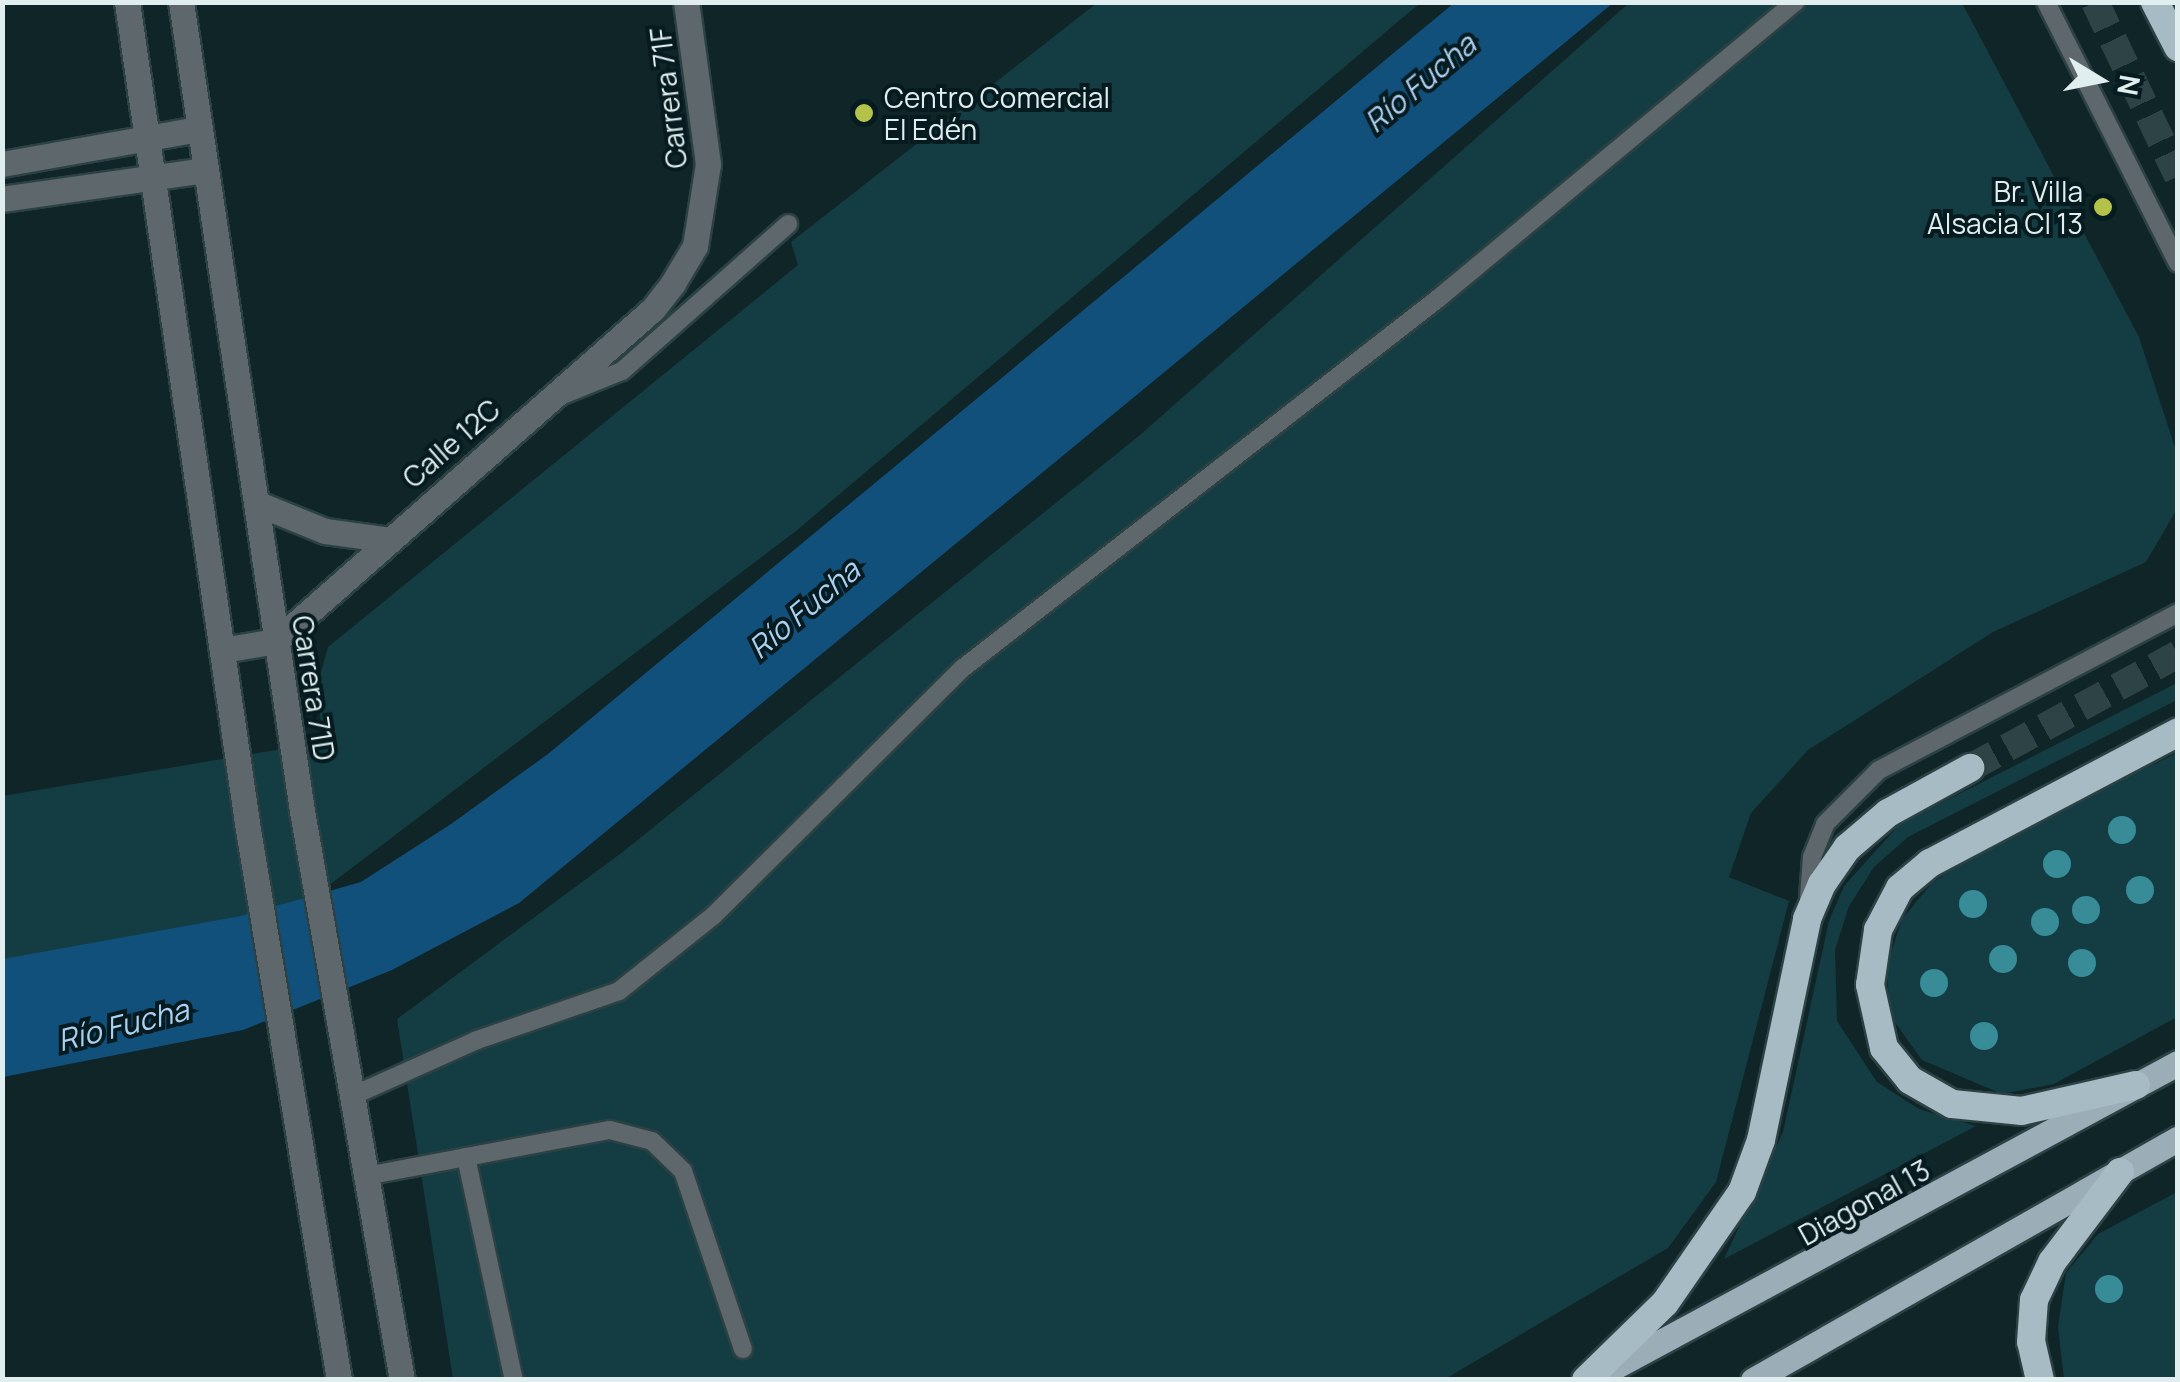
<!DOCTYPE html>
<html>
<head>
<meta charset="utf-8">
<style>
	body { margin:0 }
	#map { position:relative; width:2180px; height:1382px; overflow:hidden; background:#0f2528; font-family:Manrope,sans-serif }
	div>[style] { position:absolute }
	.green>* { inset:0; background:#133d43 }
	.water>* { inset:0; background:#12507c }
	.trunk-tunnel>* { height:28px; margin-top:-14px; transform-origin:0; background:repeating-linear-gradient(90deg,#2e4346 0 28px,transparent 0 42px) }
	.roads { filter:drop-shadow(2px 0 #2c4144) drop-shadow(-2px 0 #2c4144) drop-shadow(0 2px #2c4144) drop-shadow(0 -2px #2c4144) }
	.service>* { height:18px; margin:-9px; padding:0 9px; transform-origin:9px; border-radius:9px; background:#5e676b }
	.minor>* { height:25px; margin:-12.5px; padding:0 12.5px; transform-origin:12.5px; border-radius:12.5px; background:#5e676b }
	.tertiary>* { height:25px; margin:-12.5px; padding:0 12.5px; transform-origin:12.5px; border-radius:12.5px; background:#5e676b }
	.primary>* { height:25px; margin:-12.5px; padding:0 12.5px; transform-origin:12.5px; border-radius:12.5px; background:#9badb6 }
	.trunk>* { height:28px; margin:-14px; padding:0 14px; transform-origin:14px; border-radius:14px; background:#a7bbc4 }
	.trees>* { width:28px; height:28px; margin:-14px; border-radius:50%; background:#378c98 }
	.dots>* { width:28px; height:28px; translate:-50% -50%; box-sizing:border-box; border:5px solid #061b1f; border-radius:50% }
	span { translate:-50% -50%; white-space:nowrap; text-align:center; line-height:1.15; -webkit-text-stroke:8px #061b1f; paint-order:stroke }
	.poi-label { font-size:28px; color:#e1eef0 }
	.left { translate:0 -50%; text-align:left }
	.right { translate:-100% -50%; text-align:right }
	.street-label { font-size:28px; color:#e1eef0 }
	.water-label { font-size:30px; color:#acd0f1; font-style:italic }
	.frame { position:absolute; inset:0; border:5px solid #e1eef0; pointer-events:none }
	.north { position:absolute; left:2050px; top:30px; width:100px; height:100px; -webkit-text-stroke:8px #061b1f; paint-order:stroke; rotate:100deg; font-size:28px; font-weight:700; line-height:40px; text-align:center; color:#e1eef0 }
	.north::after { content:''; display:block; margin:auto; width:35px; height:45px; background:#e1eef0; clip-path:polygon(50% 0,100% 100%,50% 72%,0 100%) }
</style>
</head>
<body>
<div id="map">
	<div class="green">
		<i style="clip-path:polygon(1097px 3px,1420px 3px,796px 531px,274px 927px,3px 971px,3px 796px,323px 742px,317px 687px,328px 647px,798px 265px,791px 242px)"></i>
		<i style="clip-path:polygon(1629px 3px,1962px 3px,2139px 337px,2178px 457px,2177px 509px,2146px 562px,1993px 632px,1808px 750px,1751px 813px,1729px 877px,1789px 901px,1716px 1182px,1668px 1248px,1445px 1379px,453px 1379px,397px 1019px,624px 851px,1140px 435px)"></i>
		<i style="clip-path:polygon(2177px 683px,2177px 700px,1908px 837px,1874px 867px,1849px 906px,1835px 950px,1837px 1021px,1877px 1082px,1919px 1109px,1976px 1126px,1724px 1259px,1783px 1132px,1829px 921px,1844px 886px,1900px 824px)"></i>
		<i style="clip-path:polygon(2177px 753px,2177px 1017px,2054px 1084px,2002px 1094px,1922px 1060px,1891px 1017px,1886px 968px,1902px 919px,1931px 884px,1978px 850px)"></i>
		<i style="clip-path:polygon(2177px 1192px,2177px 1379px,2064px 1379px,2058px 1327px,2066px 1273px,2098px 1234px)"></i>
	</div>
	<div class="water">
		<i style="clip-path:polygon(1454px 3px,1613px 3px,519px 903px,392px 970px,243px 1030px,3px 1077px,3px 959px,241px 916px,361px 882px,451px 824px,548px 754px)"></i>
	</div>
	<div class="trunk-tunnel">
		<i style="left:2095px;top:2px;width:193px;rotate:64.5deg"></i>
		<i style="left:1970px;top:768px;width:237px;rotate:-28.7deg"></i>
	</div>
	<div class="roads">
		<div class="service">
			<i style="left:2046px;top:2px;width:292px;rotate:63.2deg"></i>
			<i style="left:565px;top:394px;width:61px;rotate:-22deg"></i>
			<i style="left:622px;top:371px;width:222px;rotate:-41.5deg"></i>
			<i style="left:1809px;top:897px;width:40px;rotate:-85.7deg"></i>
			<i style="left:1812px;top:857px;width:35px;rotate:-68deg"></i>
			<i style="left:1825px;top:824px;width:76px;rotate:-45deg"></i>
			<i style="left:1879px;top:770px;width:338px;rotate:-27.7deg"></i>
			<i style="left:352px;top:1096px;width:137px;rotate:-24.1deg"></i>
			<i style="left:477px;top:1040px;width:150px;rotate:-19deg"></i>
			<i style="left:619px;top:991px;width:120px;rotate:-38.6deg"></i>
			<i style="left:713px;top:916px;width:352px;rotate:-44.8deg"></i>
			<i style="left:963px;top:668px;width:604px;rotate:-37.87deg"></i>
			<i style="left:1440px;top:297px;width:462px;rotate:-39.7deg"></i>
			<i style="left:466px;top:1157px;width:228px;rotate:77.9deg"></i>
			<i style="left:366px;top:1176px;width:248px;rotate:-10.7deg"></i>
			<i style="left:610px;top:1130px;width:43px;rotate:14.7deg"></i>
			<i style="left:652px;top:1141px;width:43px;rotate:44.1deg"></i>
			<i style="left:683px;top:1171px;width:188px;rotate:71.4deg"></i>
		</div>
		<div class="minor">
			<i style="left:2px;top:164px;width:200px;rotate:-10.1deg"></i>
			<i style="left:2px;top:199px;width:206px;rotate:-8.1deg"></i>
			<i style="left:222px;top:650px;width:55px;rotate:-9.5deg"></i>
			<i style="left:276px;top:641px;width:502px;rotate:-41.37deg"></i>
			<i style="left:653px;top:309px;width:33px;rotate:-52deg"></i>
			<i style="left:673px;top:283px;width:43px;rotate:-59.3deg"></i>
			<i style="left:695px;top:246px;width:83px;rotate:-81deg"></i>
			<i style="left:708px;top:164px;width:163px;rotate:-97.7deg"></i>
		</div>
		<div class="tertiary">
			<i style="left:127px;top:2px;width:830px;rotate:81.68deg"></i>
			<i style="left:247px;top:823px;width:565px;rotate:80.62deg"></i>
			<i style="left:181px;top:2px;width:818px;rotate:81.49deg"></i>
			<i style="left:302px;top:811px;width:578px;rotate:80.03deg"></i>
			<i style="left:256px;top:503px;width:74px;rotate:22.1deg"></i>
			<i style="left:325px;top:531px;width:60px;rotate:7.7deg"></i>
		</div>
		<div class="primary">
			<i style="left:1592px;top:1379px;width:666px;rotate:-28.34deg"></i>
			<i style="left:1753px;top:1380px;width:489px;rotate:-29.6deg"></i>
		</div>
		<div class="trunk">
			<i style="left:2155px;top:2px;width:51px;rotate:62.9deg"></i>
			<i style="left:2136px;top:1085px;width:117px;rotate:167.2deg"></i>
			<i style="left:2022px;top:1111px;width:70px;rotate:-174.3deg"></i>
			<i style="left:1952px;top:1104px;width:48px;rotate:-150.3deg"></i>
			<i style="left:1910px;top:1080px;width:41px;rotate:-129.1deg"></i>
			<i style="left:1884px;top:1048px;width:65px;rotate:-102.5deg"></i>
			<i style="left:1870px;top:985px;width:56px;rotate:-81.7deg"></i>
			<i style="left:1878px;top:930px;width:47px;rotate:-62.4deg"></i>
			<i style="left:1900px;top:888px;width:39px;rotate:-40deg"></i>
			<i style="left:1930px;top:863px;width:280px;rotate:-27.8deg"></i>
			<i style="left:1586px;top:1380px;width:110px;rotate:-44.3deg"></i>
			<i style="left:1665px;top:1303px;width:135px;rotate:-55.3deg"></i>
			<i style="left:1742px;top:1192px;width:55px;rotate:-69.9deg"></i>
			<i style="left:1761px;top:1140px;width:226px;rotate:-78.2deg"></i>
			<i style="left:1807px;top:919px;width:38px;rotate:-67deg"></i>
			<i style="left:1822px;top:884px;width:44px;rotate:-55.2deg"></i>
			<i style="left:1847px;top:848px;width:54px;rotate:-40.5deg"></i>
			<i style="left:1888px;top:813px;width:94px;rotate:-28.8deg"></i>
			<i style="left:2040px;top:1380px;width:39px;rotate:-103deg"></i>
			<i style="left:2031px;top:1342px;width:42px;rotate:-85.9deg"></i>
			<i style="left:2034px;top:1300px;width:42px;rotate:-64.7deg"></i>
			<i style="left:2052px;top:1262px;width:113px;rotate:-52.9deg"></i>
		</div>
	</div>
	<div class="trees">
		<i style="left:2122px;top:830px"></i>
		<i style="left:2057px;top:864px"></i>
		<i style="left:2140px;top:890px"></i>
		<i style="left:1973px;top:904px"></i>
		<i style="left:2086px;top:910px"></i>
		<i style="left:2045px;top:922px"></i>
		<i style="left:2003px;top:959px"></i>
		<i style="left:2082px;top:963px"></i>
		<i style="left:1934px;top:983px"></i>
		<i style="left:1984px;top:1036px"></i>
		<i style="left:2109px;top:1289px"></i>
	</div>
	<div class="dots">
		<i style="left:864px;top:113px;background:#b4c24a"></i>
		<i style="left:2103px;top:207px;background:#b4c24a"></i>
	</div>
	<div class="poi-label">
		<span class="left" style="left:884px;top:113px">Centro Comercial<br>El Edén</span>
		<span class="right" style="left:2083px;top:207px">Br. Villa<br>Alsacia Cl 13</span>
	</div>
	<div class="street-label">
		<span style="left:668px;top:98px;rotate:-97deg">Carrera 71F</span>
		<span style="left:451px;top:443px;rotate:-41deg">Calle 12C</span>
		<span style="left:314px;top:688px;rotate:81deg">Carrera 71D</span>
		<span style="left:1864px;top:1202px;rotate:-29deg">Diagonal 13</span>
	</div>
	<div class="water-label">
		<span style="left:1420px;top:83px;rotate:-40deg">Río Fucha</span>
		<span style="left:804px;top:609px;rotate:-40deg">Río Fucha</span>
		<span style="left:123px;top:1025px;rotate:-14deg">Río Fucha</span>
	</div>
	<div class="frame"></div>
	<div class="north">N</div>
</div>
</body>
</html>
